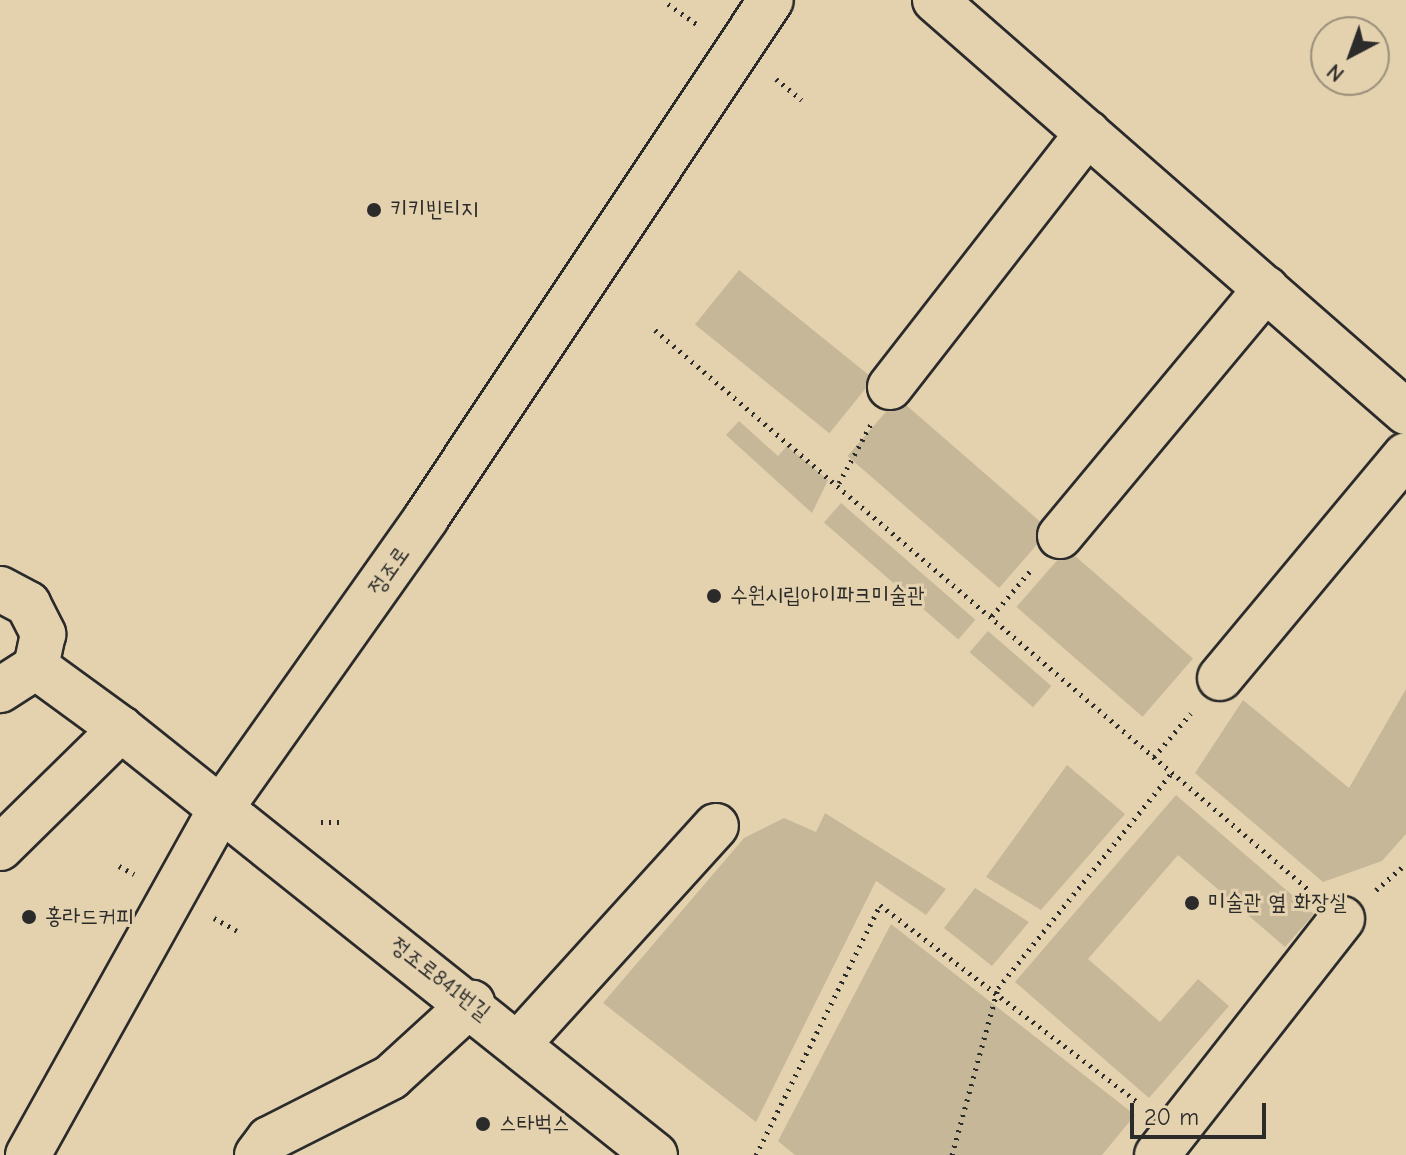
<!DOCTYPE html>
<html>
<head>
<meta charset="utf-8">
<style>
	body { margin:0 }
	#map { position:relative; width:1406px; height:1155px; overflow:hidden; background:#e4d2af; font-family:"Comic Neue","Poor Story",sans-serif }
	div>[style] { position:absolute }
	.green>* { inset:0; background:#c6b799; transform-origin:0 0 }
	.path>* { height:5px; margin-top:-2.5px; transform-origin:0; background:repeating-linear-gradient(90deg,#2b2b2b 0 2px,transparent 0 8px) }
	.roads { filter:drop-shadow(2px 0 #2b2b2b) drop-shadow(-2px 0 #2b2b2b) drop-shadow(0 2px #2b2b2b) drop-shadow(0 -2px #2b2b2b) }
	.minor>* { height:44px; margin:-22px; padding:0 22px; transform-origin:22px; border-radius:22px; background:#e4d2af }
	.dots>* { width:22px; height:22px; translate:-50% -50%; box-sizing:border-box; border:4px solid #e4d2af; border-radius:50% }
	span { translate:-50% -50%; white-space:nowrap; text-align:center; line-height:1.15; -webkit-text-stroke:6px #e4d2af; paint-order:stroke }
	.poi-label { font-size:22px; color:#2b2b2b }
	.left { translate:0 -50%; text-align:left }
	.street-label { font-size:22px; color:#2b2b2b }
	.north { position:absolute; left:1310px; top:16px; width:80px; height:80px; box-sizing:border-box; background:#e4d2af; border:2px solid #9a8f7a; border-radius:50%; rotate:221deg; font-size:22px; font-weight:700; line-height:32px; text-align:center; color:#2b2b2b }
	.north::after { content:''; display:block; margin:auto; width:28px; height:36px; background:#2b2b2b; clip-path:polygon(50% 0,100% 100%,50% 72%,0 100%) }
	.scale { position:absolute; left:1130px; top:1103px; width:136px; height:36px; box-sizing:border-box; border:4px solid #2b2b2b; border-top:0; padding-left:10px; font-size:24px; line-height:28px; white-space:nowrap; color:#2b2b2b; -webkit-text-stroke:6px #e4d2af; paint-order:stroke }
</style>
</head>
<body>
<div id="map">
	<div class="green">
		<i style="left:739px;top:270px;width:173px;height:70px;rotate:39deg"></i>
		<i style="left:898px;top:398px;width:201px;height:77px;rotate:41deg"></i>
		<i style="clip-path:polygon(739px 421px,778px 456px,787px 446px,828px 480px,812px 513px,726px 435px)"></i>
		<i style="left:841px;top:503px;width:178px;height:26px;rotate:41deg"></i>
		<i style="left:1067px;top:549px;width:167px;height:77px;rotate:41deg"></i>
		<i style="left:988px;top:631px;width:84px;height:28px;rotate:41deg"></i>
		<i style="clip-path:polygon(1406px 689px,1406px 834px,1382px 861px,1323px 882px,1195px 773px,1243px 700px,1349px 788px)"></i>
		<i style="clip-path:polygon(1067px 765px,1125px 814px,1041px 910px,986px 877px)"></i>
		<i style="clip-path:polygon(1176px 795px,1314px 914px,1285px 947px,1178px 855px,1088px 959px,1160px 1022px,1198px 979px,1229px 1006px,1149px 1098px,1015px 982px)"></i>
		<i style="clip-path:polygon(825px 813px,946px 889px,926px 915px,876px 881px,756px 1122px,603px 1003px,744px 838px,784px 818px,816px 832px)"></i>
		<i style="clip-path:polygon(975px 888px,1029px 922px,992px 966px,944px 928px)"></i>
		<i style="clip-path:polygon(891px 924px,1135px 1115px,1102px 1155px,795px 1155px,778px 1141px)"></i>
	</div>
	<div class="path">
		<i style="left:668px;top:4px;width:39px;rotate:35deg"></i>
		<i style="left:776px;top:79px;width:33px;rotate:39deg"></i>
		<i style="left:655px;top:330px;width:860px;rotate:40.57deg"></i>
		<i style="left:839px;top:483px;width:67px;rotate:-61.5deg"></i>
		<i style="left:992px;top:616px;width:60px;rotate:-49.7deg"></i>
		<i style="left:1154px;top:757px;width:57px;rotate:-49.9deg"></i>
		<i style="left:321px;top:822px;width:22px"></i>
		<i style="left:119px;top:866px;width:17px;rotate:28deg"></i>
		<i style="left:1376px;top:890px;width:40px;rotate:-41deg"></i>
		<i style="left:214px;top:918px;width:26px;rotate:29deg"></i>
		<i style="left:756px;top:1155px;width:279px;rotate:-63.6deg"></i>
		<i style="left:880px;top:905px;width:327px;rotate:37.4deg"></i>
		<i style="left:952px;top:1155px;width:173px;rotate:-74.6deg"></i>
		<i style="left:998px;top:988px;width:277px;rotate:-51.1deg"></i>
	</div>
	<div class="roads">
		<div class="minor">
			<i style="left:935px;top:0;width:626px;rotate:41.18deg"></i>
			<i style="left:890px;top:387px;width:322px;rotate:-52.1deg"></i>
			<i style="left:1060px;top:536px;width:322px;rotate:-50.2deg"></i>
			<i style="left:0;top:589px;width:32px;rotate:28deg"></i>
			<i style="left:28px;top:604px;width:34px;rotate:63deg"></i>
			<i style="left:43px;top:634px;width:34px;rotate:102deg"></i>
			<i style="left:36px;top:667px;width:43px;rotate:147.4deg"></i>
			<i style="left:36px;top:667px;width:105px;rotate:36.1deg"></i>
			<i style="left:1220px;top:678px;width:290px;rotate:-50.2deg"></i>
			<i style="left:0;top:848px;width:170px;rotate:-44.5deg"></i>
			<i style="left:121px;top:729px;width:683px;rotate:38.58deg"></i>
			<i style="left:519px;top:1043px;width:293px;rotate:-47.8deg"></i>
			<i style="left:28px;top:1155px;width:397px;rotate:-60.9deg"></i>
			<i style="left:221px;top:808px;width:355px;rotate:-54.7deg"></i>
			<i style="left:426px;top:518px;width:622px;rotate:-56.34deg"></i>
			<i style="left:257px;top:1155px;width:20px;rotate:-53deg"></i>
			<i style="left:269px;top:1139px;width:137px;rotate:-26.9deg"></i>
			<i style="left:391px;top:1077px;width:110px;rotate:-42.4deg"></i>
			<i style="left:1157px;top:1155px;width:300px;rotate:-51.9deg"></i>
		</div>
	</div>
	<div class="dots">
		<i style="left:374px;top:210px;background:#2b2b2b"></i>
		<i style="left:714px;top:596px;background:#2b2b2b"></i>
		<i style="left:1192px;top:903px;background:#2b2b2b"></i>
		<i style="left:29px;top:917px;background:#2b2b2b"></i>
		<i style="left:483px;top:1124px;background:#2b2b2b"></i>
	</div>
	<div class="poi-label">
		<span class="left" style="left:390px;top:210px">키키빈티지</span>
		<span class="left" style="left:730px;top:596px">수원시립아이파크미술관</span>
		<span class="left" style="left:1208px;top:903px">미술관 옆 화장실</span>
		<span class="left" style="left:45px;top:917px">홍라드커피</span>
		<span class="left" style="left:499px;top:1124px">스타벅스</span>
	</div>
	<div class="street-label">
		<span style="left:389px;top:571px;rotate:-55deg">정조로</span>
		<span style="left:440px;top:979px;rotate:38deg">정조로841번길</span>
	</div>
	<div class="north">N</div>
	<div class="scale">20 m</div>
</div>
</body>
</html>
